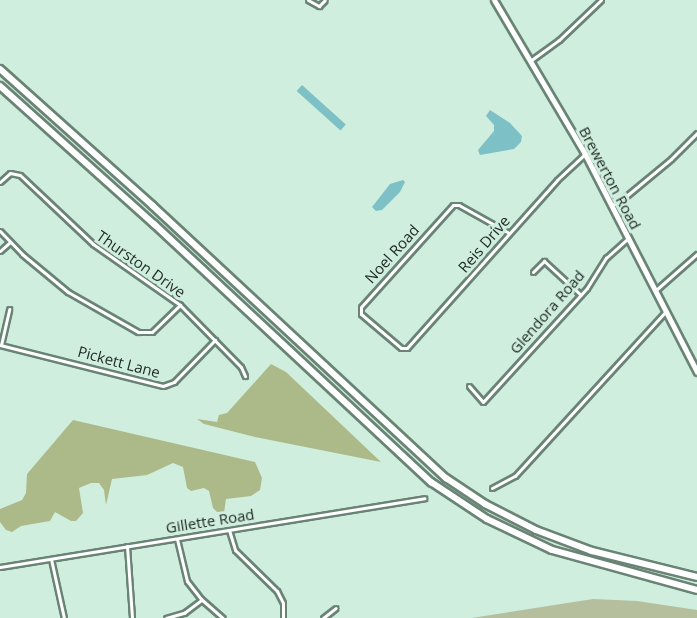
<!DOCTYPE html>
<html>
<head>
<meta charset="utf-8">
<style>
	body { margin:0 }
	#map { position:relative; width:697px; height:618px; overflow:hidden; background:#d0eede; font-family:"Open Sans",sans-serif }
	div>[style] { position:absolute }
	.green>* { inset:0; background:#b5bf9d }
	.forest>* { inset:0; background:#acba89 }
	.water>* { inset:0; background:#7dc1c6; transform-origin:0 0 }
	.roads { filter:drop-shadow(2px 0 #698475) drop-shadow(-2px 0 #698475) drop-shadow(0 2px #698475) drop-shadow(0 -2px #698475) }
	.minor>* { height:3px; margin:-1.5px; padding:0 1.5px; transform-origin:1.5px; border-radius:1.5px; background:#fff }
	.primary>* { height:5px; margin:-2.5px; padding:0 2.5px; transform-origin:2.5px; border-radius:2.5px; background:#fff }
	.motorway>* { height:6px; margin:-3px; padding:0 3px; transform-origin:3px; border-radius:3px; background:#fff }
	span { translate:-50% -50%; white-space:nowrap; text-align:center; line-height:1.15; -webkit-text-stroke:6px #d0eede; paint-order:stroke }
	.street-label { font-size:15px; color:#202c26 }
</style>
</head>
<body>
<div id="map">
	<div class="green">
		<i style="clip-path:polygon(593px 599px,637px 601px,697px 610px,697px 618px,472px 618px)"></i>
	</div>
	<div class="forest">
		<i style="clip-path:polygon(271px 364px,286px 372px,381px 462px,255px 437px,204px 424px,197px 419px,217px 422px,219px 415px,227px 413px)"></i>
		<i style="clip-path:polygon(73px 420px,255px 462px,262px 478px,260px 490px,251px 496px,226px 499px,224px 513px,218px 513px,213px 508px,209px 491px,204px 488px,191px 491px,187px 488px,183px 467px,173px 463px,147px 475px,112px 479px,106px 505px,104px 490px,99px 483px,91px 483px,79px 488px,83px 513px,76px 521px,71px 521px,55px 512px,50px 521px,21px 526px,12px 532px,6px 530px,0 522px,0 509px,22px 500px,26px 493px,27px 474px)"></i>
	</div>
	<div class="water">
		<i style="left:302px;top:85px;width:59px;height:8px;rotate:42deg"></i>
		<i style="clip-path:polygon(490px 110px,510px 123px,522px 136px,521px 142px,514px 149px,480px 155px,478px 150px,494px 131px,494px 125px,486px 116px)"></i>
		<i style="clip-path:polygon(403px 180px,405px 182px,400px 192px,382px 210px,376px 211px,372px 207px,390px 184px)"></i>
	</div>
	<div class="roads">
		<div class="minor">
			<i style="left:308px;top:0;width:13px;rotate:29deg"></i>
			<i style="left:319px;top:6px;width:8px;rotate:-45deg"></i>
			<i style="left:530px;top:61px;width:36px;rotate:-36deg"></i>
			<i style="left:559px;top:40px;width:58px;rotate:-43.6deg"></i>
			<i style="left:0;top:182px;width:13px;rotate:-42deg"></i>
			<i style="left:10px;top:173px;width:10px;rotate:11deg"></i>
			<i style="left:20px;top:175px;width:100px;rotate:43.4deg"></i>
			<i style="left:93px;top:244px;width:106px;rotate:35deg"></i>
			<i style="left:180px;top:305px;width:87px;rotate:45.5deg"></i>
			<i style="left:241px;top:367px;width:10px;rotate:66deg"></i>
			<i style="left:612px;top:205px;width:8px;rotate:-23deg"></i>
			<i style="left:619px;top:202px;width:67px;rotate:-39.6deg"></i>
			<i style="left:671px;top:159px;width:37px;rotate:-45deg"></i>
			<i style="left:0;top:231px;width:32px;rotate:46deg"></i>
			<i style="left:22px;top:254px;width:60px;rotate:39.6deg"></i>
			<i style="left:68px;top:292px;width:81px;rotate:29.7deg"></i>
			<i style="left:138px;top:332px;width:14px"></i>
			<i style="left:152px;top:332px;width:39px;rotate:-44deg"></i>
			<i style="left:509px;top:233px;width:57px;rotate:-150.8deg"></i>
			<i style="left:459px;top:205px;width:6px;rotate:180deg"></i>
			<i style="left:453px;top:205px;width:137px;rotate:132deg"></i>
			<i style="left:361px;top:307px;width:7px;rotate:90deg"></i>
			<i style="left:361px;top:314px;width:52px;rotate:40.4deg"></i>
			<i style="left:401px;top:348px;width:6px"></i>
			<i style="left:407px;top:348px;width:225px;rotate:-48.2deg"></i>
			<i style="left:557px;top:180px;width:38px;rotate:-43deg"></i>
			<i style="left:0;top:251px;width:13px;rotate:-42deg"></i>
			<i style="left:533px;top:272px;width:16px;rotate:-45deg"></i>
			<i style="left:544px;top:261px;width:50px;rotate:42.6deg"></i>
			<i style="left:656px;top:290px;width:55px;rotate:-41.3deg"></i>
			<i style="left:0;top:345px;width:168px;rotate:14.1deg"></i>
			<i style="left:163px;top:386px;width:12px;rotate:-20deg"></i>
			<i style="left:174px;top:382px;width:59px;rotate:-45.7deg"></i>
			<i style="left:1px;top:345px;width:37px;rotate:-77deg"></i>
			<i style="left:469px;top:386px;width:21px;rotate:49deg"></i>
			<i style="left:483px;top:402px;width:154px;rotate:-47.6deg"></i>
			<i style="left:587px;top:288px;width:36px;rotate:-58deg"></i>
			<i style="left:606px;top:258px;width:28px;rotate:-42deg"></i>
			<i style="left:492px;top:488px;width:26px;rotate:-28deg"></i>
			<i style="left:515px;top:476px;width:224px;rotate:-47.5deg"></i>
			<i style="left:229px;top:530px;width:21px;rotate:73deg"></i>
			<i style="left:235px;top:550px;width:59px;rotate:44.3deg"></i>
			<i style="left:277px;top:591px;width:13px;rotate:63deg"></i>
			<i style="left:283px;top:603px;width:15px;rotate:90deg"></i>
			<i style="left:177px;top:539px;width:43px;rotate:76.6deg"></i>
			<i style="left:187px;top:581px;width:23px;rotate:52deg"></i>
			<i style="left:201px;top:599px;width:29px;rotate:41deg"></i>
			<i style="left:127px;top:546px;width:72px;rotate:86deg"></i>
			<i style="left:51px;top:559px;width:60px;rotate:77.6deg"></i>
			<i style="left:0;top:567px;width:430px;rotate:-9.2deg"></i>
			<i style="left:166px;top:618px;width:19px;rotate:-16deg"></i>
			<i style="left:184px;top:613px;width:21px;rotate:-37deg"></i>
			<i style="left:323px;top:618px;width:16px;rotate:-38deg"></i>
		</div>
		<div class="primary">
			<i style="left:494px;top:0;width:179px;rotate:59.4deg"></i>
			<i style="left:585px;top:154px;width:245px;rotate:62.8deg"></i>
		</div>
		<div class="motorway">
			<i style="left:0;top:69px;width:205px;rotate:41.8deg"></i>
			<i style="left:153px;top:206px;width:400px;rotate:42.9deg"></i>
			<i style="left:446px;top:478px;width:47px;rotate:33.7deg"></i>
			<i style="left:485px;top:504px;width:57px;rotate:27deg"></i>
			<i style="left:536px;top:530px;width:60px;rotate:20.6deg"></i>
			<i style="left:592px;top:551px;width:108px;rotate:13.9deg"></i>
			<i style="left:0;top:86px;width:207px;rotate:41.9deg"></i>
			<i style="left:154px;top:224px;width:379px;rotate:43deg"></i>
			<i style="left:431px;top:482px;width:67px;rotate:33.5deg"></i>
			<i style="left:487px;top:519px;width:72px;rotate:25.5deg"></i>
			<i style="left:552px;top:550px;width:150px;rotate:15.4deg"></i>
		</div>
	</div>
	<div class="street-label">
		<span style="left:610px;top:178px;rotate:62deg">Brewerton Road</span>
		<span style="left:484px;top:244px;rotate:-49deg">Reis Drive</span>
		<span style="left:392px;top:254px;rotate:-48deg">Noel Road</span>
		<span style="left:141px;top:264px;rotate:35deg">Thurston Drive</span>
		<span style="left:547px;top:312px;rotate:-49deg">Glendora Road</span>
		<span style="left:119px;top:362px;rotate:15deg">Pickett Lane</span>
		<span style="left:210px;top:521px;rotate:-9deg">Gillette Road</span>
	</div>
</div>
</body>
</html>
